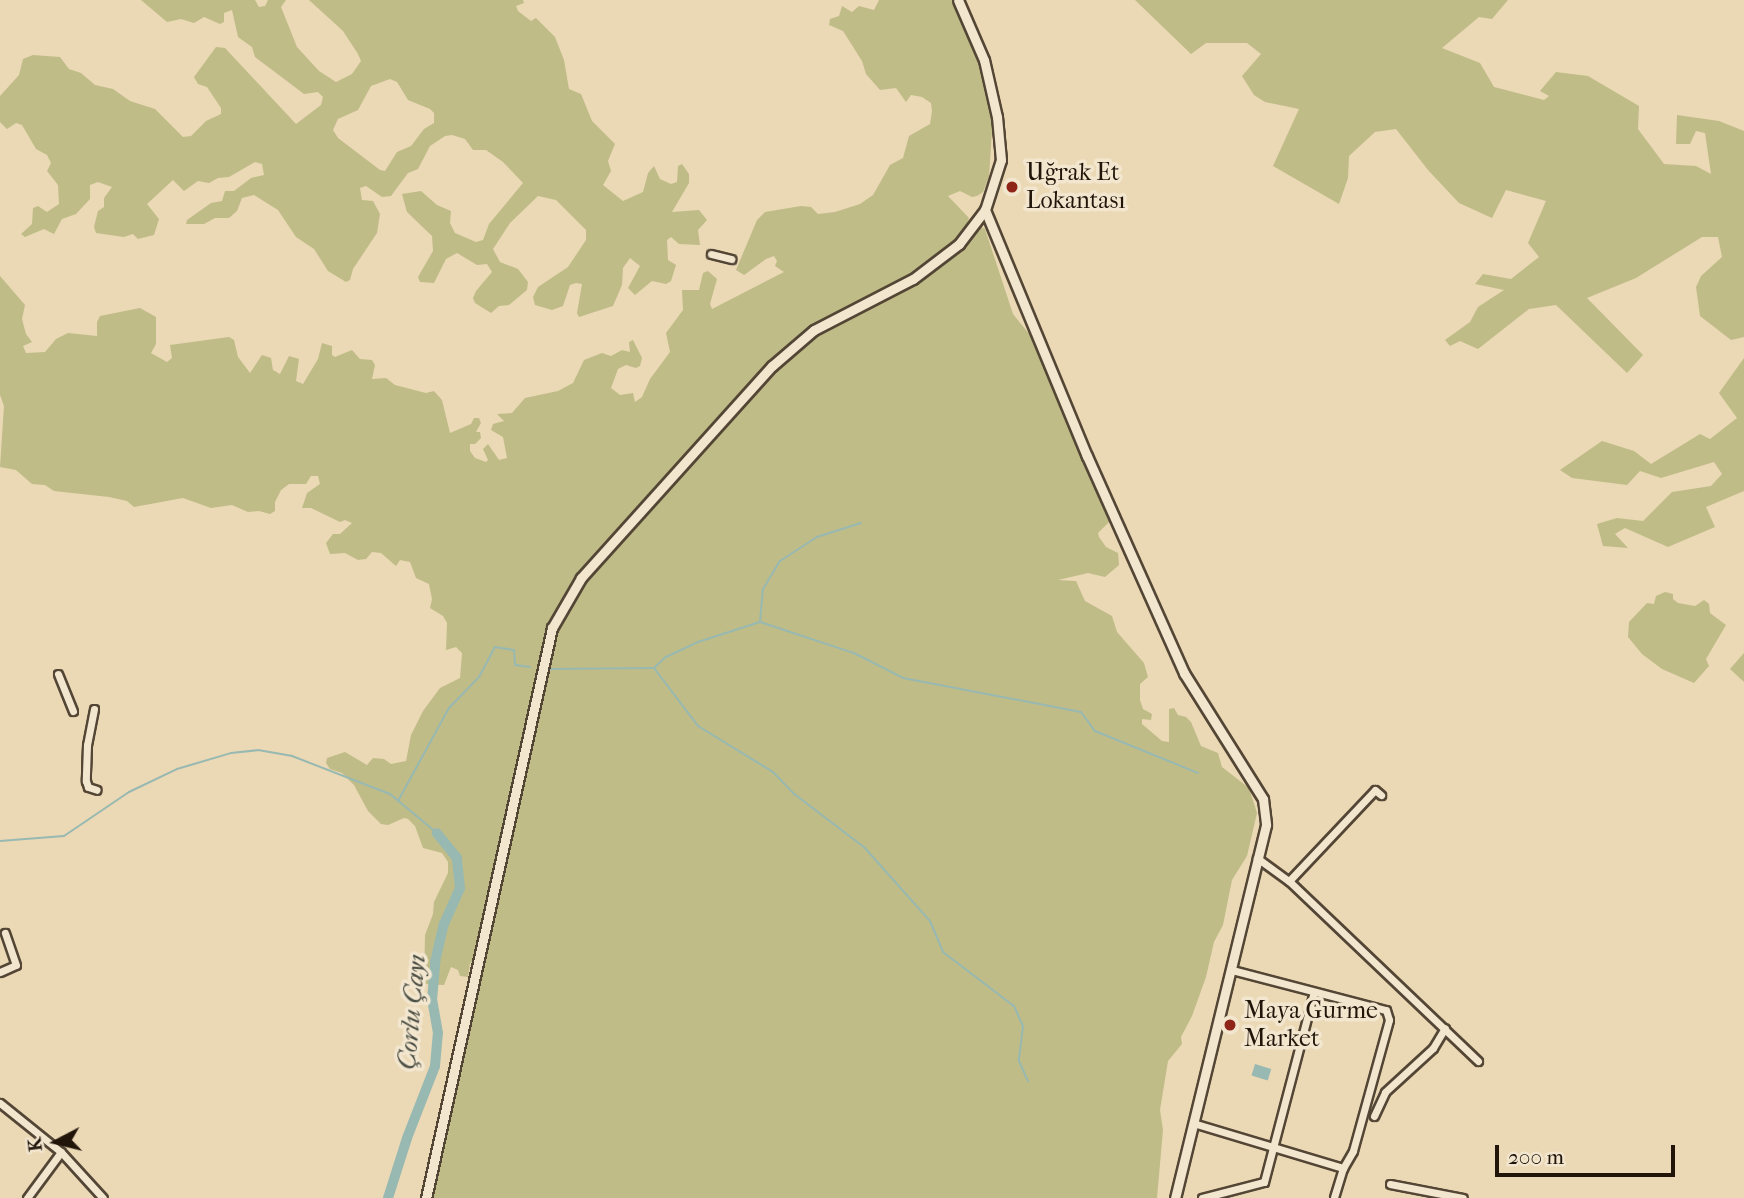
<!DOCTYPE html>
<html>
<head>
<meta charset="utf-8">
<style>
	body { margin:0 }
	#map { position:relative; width:1744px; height:1198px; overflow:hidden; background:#ebd8b5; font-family:"IM FELL French Canon",serif }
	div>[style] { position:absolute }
	.green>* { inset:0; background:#bfbc88 }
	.water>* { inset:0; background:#98b9b1; transform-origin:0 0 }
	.stream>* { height:2px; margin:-1px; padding:0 1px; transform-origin:1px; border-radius:1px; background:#98b9b1 }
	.river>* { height:10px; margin:-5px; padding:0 5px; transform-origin:5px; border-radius:5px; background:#98b9b1 }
	.roads { filter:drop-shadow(2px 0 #544635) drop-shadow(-2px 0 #544635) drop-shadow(0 2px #544635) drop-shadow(0 -2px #544635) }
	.minor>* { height:7px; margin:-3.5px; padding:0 3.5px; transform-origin:3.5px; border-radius:3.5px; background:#f2e6cf }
	.tertiary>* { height:9px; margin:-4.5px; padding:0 4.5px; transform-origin:4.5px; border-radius:4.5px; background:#f2e6cf }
	.dots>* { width:19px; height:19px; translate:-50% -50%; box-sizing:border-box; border:4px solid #f2e6cf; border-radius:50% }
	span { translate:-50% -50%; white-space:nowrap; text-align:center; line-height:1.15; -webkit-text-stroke:7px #f2e6cf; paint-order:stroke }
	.poi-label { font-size:24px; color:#21150a }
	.left { translate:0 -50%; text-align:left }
	.water-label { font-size:26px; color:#4b4e44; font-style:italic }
	.north { position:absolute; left:21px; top:1107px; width:70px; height:70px; -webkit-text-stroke:5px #f2e6cf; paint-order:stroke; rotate:263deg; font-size:19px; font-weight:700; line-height:28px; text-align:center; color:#21150a }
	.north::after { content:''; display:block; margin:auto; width:24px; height:32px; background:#21150a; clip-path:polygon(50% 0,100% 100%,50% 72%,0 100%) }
	.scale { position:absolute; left:1495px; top:1145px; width:180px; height:32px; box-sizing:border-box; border:4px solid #21150a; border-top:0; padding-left:9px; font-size:21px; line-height:24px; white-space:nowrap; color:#21150a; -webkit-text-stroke:5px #f2e6cf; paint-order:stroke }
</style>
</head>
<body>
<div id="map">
	<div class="green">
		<i style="clip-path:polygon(evenodd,141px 0,255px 0,259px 7px,265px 6px,268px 0,286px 0,281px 7px,297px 47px,319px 71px,336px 82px,352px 74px,361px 61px,358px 54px,343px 31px,309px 0,523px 0,524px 3px,516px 6px,518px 11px,531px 21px,536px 18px,555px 37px,564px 60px,569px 89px,581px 94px,592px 121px,615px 144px,608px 161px,611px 171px,603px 185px,623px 201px,643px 192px,648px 173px,654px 166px,660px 179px,671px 184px,677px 182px,678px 166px,682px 164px,689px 174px,689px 183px,672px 212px,699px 210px,707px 220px,698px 230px,700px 245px,679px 244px,671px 237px,667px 240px,668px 260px,676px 265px,671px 281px,666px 284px,652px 281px,635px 295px,628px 288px,640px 266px,630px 258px,623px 268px,622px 285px,613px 306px,579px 317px,577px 313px,582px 284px,576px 283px,570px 285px,563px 306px,552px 310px,535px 305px,533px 297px,538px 287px,568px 267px,586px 240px,586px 230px,556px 200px,538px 196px,510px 223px,493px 249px,500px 262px,518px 269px,528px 282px,527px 290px,509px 305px,499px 306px,491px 313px,475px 303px,473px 298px,476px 291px,492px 272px,487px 264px,477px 265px,457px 253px,446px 259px,434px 283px,420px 282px,418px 277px,433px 251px,432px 236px,407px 212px,402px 194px,421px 191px,437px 205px,451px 211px,450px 223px,455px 233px,476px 242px,483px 240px,489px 224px,523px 183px,503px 162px,486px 150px,473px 150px,465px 139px,452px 135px,445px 136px,430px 146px,418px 169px,408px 173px,391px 196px,382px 197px,366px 186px,360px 188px,362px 200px,373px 201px,380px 214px,377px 233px,353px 269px,350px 280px,346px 282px,328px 271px,314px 249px,296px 237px,278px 210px,254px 195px,242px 198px,237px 211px,229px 218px,215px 218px,204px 224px,186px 224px,187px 220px,211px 203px,222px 201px,225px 191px,234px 191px,251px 178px,264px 175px,262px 164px,255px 162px,229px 177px,218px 178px,209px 183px,198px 181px,184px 191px,173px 180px,147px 204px,159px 219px,154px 235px,138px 239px,133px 234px,124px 237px,96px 233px,94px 227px,98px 211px,104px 207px,104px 198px,112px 187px,98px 182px,90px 185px,90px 199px,76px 214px,62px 219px,54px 234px,44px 229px,25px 237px,21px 234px,32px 224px,33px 208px,38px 206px,47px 212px,59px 204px,58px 185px,47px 171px,51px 163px,47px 155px,36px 149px,22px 125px,16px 123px,7px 129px,0 122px,0 96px,19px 75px,23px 59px,33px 55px,60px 57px,69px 69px,81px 73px,95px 85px,113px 89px,130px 101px,155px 109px,183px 137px,191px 136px,206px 121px,221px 114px,221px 108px,207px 87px,198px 84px,194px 77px,216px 47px,225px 48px,296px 124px,321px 105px,323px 97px,318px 92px,304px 94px,255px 57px,252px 47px,238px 37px,232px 10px,224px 13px,224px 22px,220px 24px,204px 17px,194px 23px,181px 19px,167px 22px,141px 0,390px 79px,397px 82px,408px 100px,430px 109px,434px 113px,434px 123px,424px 129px,411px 146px,397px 152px,385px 171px,380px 170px,338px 138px,333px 130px,338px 119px,358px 110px,371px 86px,390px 79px)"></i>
		<i style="clip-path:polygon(879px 0,953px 0,981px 65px,993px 115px,989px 177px,983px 192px,977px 196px,972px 197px,960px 191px,948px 196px,969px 218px,963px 235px,969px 236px,981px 227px,985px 229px,1013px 314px,1030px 335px,1045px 365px,1110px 521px,1098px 533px,1099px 537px,1106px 547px,1118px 553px,1119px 565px,1105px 577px,1088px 573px,1058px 580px,1076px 581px,1085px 601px,1112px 616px,1117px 632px,1144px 663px,1148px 677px,1140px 684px,1140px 700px,1143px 709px,1152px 714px,1151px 720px,1142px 719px,1142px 724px,1162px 741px,1169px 742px,1169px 709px,1174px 708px,1178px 715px,1186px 717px,1191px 722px,1201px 746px,1218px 753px,1222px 767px,1249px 788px,1257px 813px,1247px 856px,1232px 880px,1223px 925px,1214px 942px,1206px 977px,1192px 1016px,1181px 1037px,1182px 1044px,1168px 1061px,1160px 1110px,1163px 1130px,1157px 1198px,430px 1198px,474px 1009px,480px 965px,475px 961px,470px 963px,468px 977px,460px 976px,458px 970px,451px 967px,444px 985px,424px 984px,425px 935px,433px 914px,434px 902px,448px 873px,448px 862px,442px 853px,423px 848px,415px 826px,408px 819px,404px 818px,388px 825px,381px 824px,368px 811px,354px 785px,342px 773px,330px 769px,326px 763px,327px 758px,345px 752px,367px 765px,373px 758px,384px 759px,391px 764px,406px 761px,411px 735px,423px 711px,440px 688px,460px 678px,462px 653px,456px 647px,446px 650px,447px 623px,443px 616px,430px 608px,432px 599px,429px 584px,416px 578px,410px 562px,400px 560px,396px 566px,381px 553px,372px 552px,366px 559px,358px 560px,345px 553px,330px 554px,326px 543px,333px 534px,340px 534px,352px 523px,345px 520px,340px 522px,311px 508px,302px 508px,307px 493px,320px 484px,318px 476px,311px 476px,306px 484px,289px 484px,281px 490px,275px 502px,275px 511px,270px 514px,259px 511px,248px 512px,232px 505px,211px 508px,183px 498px,134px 507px,127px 501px,109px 497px,54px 491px,45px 485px,32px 484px,16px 470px,0 467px,4px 406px,0 395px,0 276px,25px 305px,22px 319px,26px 334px,32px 342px,23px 346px,26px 353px,45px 352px,56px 339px,68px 333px,97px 336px,97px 322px,100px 316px,140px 308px,156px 317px,156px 344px,151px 353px,167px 362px,172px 358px,170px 345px,229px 337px,234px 340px,238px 357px,250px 373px,262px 355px,271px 358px,273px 370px,280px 374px,289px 356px,299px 359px,296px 381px,303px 384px,318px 359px,322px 343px,332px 346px,332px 355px,335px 357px,352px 350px,360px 359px,372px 360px,375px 365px,372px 379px,386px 378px,395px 385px,426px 393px,434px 391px,442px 400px,450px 433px,471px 424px,474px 418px,479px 418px,481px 423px,476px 432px,480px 432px,481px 438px,475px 444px,470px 444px,470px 451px,475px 458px,486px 462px,488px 460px,483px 449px,488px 444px,499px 460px,507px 458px,503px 437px,491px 430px,493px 424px,504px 421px,497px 414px,512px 413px,525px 398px,558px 391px,573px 383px,584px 360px,602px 353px,611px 356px,622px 350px,630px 352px,629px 342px,633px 340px,642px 358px,640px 366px,636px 368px,626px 365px,618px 369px,611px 388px,620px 395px,633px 393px,635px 402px,642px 397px,650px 379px,670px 352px,666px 333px,683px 310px,682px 290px,699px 290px,703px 273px,708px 271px,717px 279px,710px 304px,712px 309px,784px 272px,775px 266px,777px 261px,774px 256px,766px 259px,744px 275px,736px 270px,757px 220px,765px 212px,801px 206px,811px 207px,818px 214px,835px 212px,860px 204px,873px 195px,890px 165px,903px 158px,909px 136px,930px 124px,932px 111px,931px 103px,922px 97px,911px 95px,906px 102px,896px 88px,880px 90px,866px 74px,862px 61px,843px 31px,829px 25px,830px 19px,839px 16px,842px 6px,852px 12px,859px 6px,874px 10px)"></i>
		<i style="clip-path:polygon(1135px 0,1508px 0,1492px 19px,1479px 17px,1442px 48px,1480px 63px,1494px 87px,1544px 100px,1549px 96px,1540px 91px,1556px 72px,1588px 76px,1639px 106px,1638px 129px,1664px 164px,1696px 166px,1711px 174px,1705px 133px,1696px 131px,1690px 144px,1676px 144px,1677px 115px,1719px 121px,1744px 131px,1744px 337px,1731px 340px,1700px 316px,1696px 287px,1701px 276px,1722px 257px,1718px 237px,1702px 237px,1636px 278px,1587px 298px,1643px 355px,1627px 373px,1556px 305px,1529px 309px,1478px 349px,1460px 341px,1450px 346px,1445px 340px,1470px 322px,1478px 307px,1504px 290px,1475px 284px,1483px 274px,1511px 279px,1539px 257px,1528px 243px,1546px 201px,1506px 190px,1492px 218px,1459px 203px,1428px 170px,1396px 129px,1375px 132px,1349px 156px,1348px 178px,1339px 204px,1273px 166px,1299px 109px,1265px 102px,1254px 95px,1242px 76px,1261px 54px,1247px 43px,1206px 43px,1191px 54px)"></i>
		<i style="clip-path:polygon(1744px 358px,1744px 491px,1706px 507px,1715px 527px,1668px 547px,1625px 528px,1615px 534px,1628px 548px,1603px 546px,1597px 524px,1617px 518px,1643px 521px,1672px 492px,1711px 486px,1722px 474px,1714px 462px,1661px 478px,1640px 471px,1627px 485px,1572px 478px,1560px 470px,1602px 441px,1634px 451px,1651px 464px,1700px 434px,1710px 439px,1737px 418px,1719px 393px)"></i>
		<i style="clip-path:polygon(1665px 592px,1673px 594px,1673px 599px,1678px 603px,1695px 606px,1704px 600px,1709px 604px,1710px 613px,1726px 625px,1706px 659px,1709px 666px,1694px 683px,1662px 669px,1642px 654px,1628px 637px,1629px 622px,1647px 603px,1654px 604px,1656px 596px)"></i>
		<i style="clip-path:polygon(1744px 653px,1744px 682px,1730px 669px)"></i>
	</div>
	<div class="water">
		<i style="left:1255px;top:1064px;width:17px;height:12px;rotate:17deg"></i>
	</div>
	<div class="stream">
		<i style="left:760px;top:622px;width:33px;rotate:-85deg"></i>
		<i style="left:763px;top:589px;width:33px;rotate:-59deg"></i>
		<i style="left:780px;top:561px;width:44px;rotate:-33deg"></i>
		<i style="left:817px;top:537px;width:46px;rotate:-17.7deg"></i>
		<i style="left:654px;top:668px;width:16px;rotate:-43deg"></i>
		<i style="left:666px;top:657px;width:35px;rotate:-25deg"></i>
		<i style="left:698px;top:642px;width:65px;rotate:-17.9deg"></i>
		<i style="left:760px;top:622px;width:99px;rotate:18.3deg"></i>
		<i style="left:854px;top:653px;width:55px;rotate:27deg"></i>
		<i style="left:903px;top:678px;width:181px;rotate:10.8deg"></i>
		<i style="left:1081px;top:712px;width:24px;rotate:54deg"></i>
		<i style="left:1095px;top:731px;width:111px;rotate:22.2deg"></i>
		<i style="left:549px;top:669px;width:105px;rotate:-0.5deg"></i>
		<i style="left:654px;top:668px;width:73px;rotate:52.8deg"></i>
		<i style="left:698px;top:726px;width:88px;rotate:31.5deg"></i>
		<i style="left:773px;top:772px;width:29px;rotate:46deg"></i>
		<i style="left:793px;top:793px;width:89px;rotate:37.3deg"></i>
		<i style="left:864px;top:847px;width:99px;rotate:48.3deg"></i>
		<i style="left:930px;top:921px;width:34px;rotate:67deg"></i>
		<i style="left:943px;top:952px;width:89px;rotate:37.3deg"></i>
		<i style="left:1014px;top:1006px;width:22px;rotate:66deg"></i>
		<i style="left:1023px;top:1026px;width:35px;rotate:97deg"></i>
		<i style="left:1019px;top:1061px;width:22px;rotate:66deg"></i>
		<i style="left:398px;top:801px;width:106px;rotate:-61.3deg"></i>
		<i style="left:449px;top:708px;width:43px;rotate:-45.9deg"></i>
		<i style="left:479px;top:677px;width:34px;rotate:-62deg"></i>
		<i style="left:495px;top:647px;width:19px;rotate:9deg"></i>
		<i style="left:514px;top:650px;width:15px;rotate:86deg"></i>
		<i style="left:515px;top:665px;width:15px;rotate:8deg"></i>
		<i style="left:0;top:841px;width:64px;rotate:-4.5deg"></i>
		<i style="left:64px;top:836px;width:78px;rotate:-34.1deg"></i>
		<i style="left:129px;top:792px;width:53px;rotate:-25.6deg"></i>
		<i style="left:177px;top:769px;width:56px;rotate:-16.5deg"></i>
		<i style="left:231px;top:753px;width:27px;rotate:-6deg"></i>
		<i style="left:258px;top:750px;width:35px;rotate:10deg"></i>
		<i style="left:292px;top:756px;width:105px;rotate:21.2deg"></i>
		<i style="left:390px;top:794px;width:61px;rotate:39.7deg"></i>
	</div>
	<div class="river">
		<i style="left:388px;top:1198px;width:63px;rotate:-72.4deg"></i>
		<i style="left:407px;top:1138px;width:77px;rotate:-68.7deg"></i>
		<i style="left:435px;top:1066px;width:33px;rotate:-85deg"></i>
		<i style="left:438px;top:1033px;width:34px;rotate:-100deg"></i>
		<i style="left:432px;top:1000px;width:38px;rotate:-85deg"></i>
		<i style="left:435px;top:962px;width:39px;rotate:-77deg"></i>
		<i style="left:444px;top:924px;width:39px;rotate:-66deg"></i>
		<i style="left:460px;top:888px;width:30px;rotate:-96deg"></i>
		<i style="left:457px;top:858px;width:32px;rotate:-129deg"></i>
	</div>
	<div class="roads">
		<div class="minor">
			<i style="left:711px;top:254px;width:21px;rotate:14deg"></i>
			<i style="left:58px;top:674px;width:40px;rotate:68deg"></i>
			<i style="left:94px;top:709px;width:37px;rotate:101deg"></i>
			<i style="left:87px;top:745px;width:36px;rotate:92deg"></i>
			<i style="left:86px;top:781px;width:6px;rotate:72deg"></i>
			<i style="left:88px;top:787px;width:9px;rotate:18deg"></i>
			<i style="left:1257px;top:858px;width:39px;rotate:36deg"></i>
			<i style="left:1289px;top:881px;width:261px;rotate:43.6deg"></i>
			<i style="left:1289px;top:881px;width:125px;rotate:-46.6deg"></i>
			<i style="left:1375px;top:790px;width:8px;rotate:40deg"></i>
			<i style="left:1232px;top:970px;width:159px;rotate:14.6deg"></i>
			<i style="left:1386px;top:1010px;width:10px;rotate:73deg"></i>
			<i style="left:1389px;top:1020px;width:136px;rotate:105.4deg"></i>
			<i style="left:1353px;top:1151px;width:20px;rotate:120deg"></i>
			<i style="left:1343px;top:1168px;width:31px;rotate:107deg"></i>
			<i style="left:0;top:972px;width:17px;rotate:-24deg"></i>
			<i style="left:16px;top:965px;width:34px;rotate:-109deg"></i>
			<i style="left:0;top:1103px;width:78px;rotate:38.8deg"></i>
			<i style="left:61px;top:1152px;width:62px;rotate:47.6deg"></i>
			<i style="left:1374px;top:1116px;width:26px;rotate:-65deg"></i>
			<i style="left:1385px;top:1092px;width:65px;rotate:-42.5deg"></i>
			<i style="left:1433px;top:1048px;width:23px;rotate:-59deg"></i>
			<i style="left:1193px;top:1123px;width:157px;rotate:16.7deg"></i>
			<i style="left:1390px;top:1184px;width:74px;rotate:10.9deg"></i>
			<i style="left:27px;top:1198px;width:57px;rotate:-53.5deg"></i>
			<i style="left:1202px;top:1198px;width:64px;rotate:-14.5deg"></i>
			<i style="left:1264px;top:1182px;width:196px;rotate:-75.3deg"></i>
		</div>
		<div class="tertiary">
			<i style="left:985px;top:210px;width:266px;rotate:67.5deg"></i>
			<i style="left:1087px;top:456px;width:238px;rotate:65.9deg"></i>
			<i style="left:1184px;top:673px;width:149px;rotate:57.9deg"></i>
			<i style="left:1263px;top:799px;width:26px;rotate:83deg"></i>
			<i style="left:1266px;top:825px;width:384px;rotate:103.7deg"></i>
			<i style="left:426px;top:1198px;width:584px;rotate:-77.54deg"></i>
			<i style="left:552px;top:628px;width:58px;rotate:-59.9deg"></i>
			<i style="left:581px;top:578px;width:285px;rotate:-48deg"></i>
			<i style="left:772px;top:366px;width:55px;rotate:-40.6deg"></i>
			<i style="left:814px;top:330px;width:111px;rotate:-27.3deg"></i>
			<i style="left:913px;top:279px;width:58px;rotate:-37.3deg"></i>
			<i style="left:959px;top:244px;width:43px;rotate:-52.6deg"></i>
			<i style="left:985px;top:210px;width:52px;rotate:-72.3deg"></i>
			<i style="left:1001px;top:160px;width:43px;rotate:-95.3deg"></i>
			<i style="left:997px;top:117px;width:58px;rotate:-102.8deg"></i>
			<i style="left:984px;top:60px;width:65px;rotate:-113.4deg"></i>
		</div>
	</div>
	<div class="dots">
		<i style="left:1012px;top:187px;background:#8f2418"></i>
		<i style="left:1230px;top:1025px;background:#8f2418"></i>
	</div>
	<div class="poi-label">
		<span class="left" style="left:1026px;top:187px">Uğrak Et<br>Lokantası</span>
		<span class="left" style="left:1244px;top:1025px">Maya Gurme<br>Market</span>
	</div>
	<div class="water-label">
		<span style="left:412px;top:1012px;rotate:-85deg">Çorlu Çayı</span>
	</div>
	<div class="north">K</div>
	<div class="scale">200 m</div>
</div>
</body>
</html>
